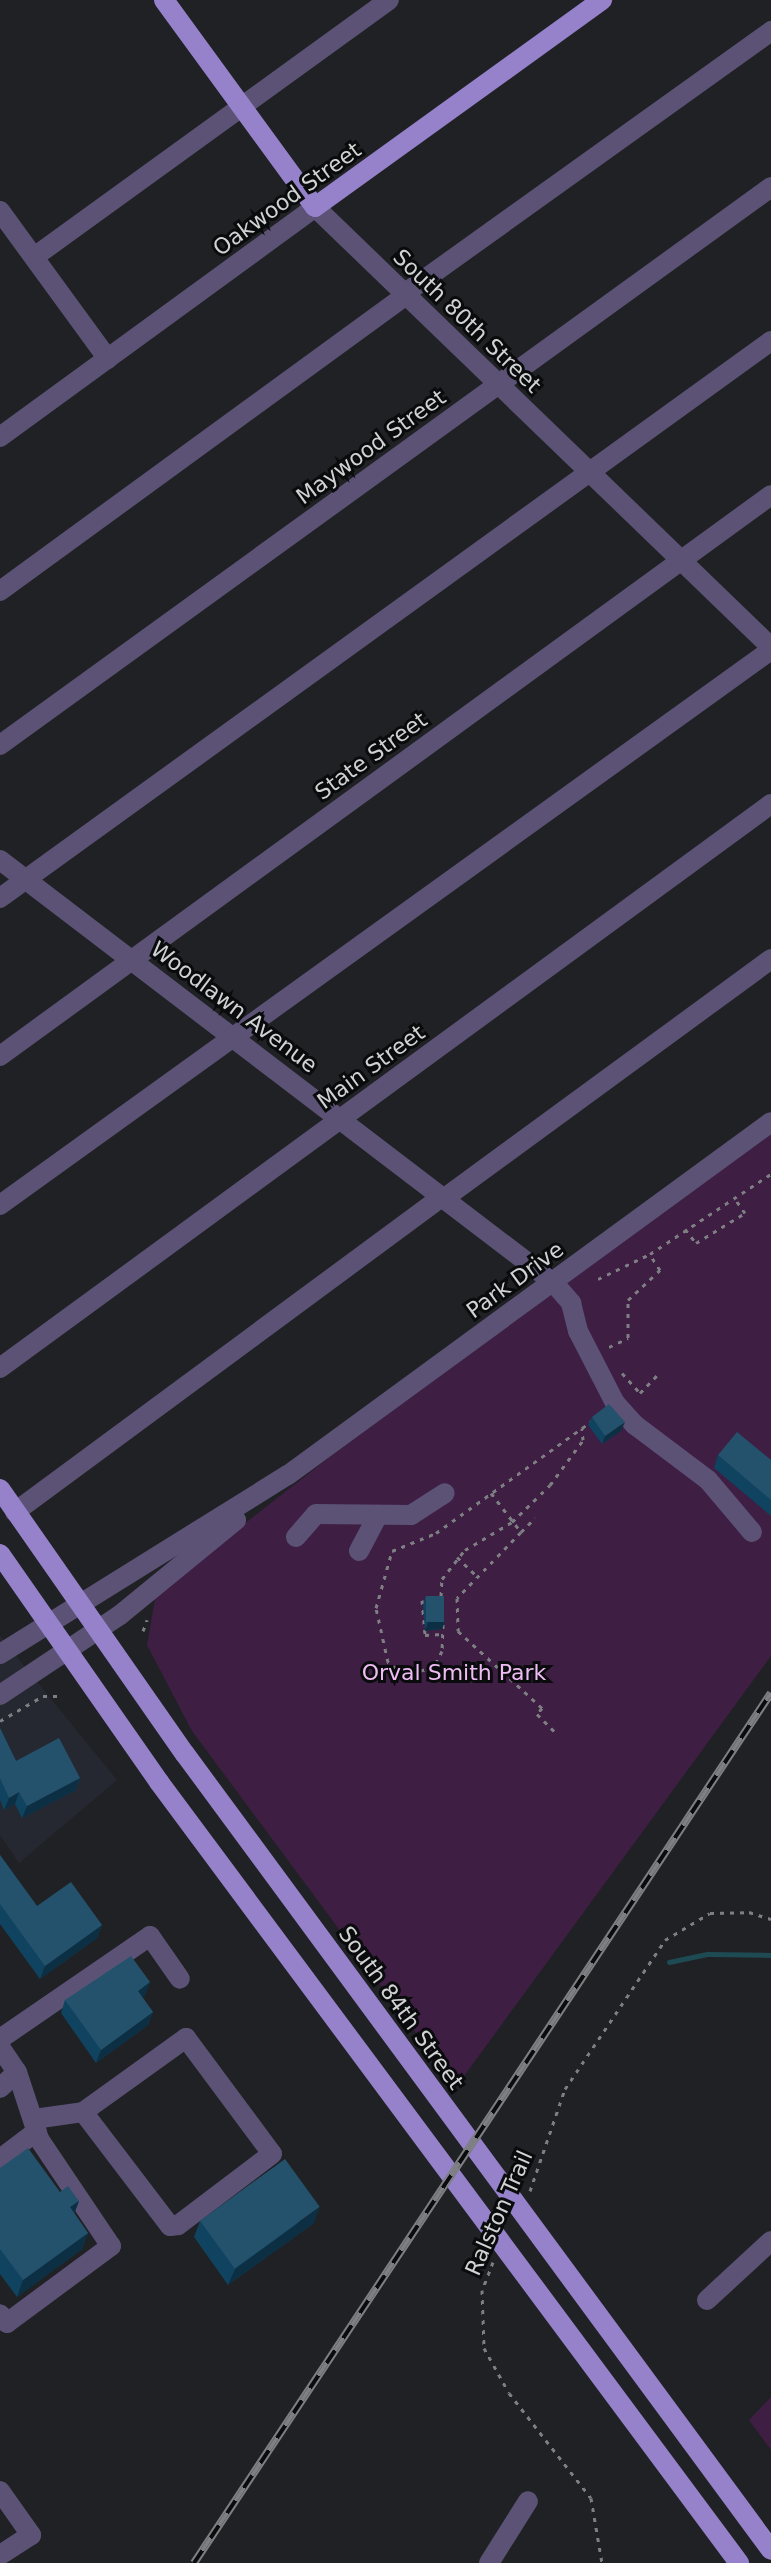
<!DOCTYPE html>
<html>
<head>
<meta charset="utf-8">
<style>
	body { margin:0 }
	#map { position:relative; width:771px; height:2563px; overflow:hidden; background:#202124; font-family:"DejaVu Sans",sans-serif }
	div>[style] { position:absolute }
	.built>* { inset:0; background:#252831 }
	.green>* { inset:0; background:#3f1e44 }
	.stream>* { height:5px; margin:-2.5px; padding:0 2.5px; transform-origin:2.5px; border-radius:2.5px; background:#1e4a54 }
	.path>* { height:3px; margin-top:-1.5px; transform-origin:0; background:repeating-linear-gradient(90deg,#7e7f82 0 4px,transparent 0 10px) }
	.minor>* { height:20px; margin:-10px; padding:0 10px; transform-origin:10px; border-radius:10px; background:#5b5275 }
	.major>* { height:20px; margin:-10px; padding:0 10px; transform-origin:10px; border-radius:10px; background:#9582cb }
	.rail>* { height:8px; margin-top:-4px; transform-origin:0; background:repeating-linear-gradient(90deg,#0a0b0c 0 15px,#7e7f82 0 30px); box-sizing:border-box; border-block:2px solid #7e7f82 }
	.wall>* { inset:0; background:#0f4360 }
	.shaded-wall>* { inset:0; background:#0d2f43 }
	.building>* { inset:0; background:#24526c; transform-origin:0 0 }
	span { translate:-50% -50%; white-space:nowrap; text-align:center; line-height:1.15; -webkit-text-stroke:6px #0a0b0c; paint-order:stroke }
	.street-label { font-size:22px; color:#d1d2d4 }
	.park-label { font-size:22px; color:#eebbf4 }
</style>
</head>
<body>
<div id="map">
	<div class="built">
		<i style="clip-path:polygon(0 1636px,117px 1780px,19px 1863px,0 1835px)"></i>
	</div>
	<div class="green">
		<i style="clip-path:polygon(771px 1134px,771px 1656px,456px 2087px,192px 1731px,147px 1645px,156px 1593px,331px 1456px)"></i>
		<i style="clip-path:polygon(771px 2397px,771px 2450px,749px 2420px)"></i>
	</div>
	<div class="stream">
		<i style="left:669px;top:1962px;width:40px;rotate:-12deg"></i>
		<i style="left:708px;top:1954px;width:63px;rotate:0.9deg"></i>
	</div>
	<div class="path">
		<i style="left:685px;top:1229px;width:18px;rotate:52deg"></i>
		<i style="left:696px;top:1243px;width:57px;rotate:-31.5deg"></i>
		<i style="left:745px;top:1213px;width:19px;rotate:-125deg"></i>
		<i style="left:598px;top:1279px;width:58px;rotate:-25.7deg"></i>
		<i style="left:650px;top:1254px;width:145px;rotate:-33.5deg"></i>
		<i style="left:609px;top:1347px;width:21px;rotate:-25deg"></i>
		<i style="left:628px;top:1338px;width:38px;rotate:-90deg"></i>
		<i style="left:628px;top:1300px;width:44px;rotate:-43.2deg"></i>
		<i style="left:660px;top:1270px;width:17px;rotate:-123deg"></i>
		<i style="left:622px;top:1373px;width:27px;rotate:48deg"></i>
		<i style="left:640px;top:1393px;width:29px;rotate:-46deg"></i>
		<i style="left:491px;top:1493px;width:49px;rotate:52.4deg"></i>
		<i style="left:521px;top:1532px;width:20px;rotate:-45deg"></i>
		<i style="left:521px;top:1532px;width:92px;rotate:134.1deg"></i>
		<i style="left:457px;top:1598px;width:33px;rotate:88deg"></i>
		<i style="left:458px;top:1631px;width:114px;rotate:42.5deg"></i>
		<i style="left:542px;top:1708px;width:8px;rotate:130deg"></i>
		<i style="left:537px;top:1714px;width:27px;rotate:45deg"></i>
		<i style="left:457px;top:1557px;width:29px;rotate:44deg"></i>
		<i style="left:441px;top:1596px;width:17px;rotate:-87deg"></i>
		<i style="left:442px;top:1579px;width:37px;rotate:-52deg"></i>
		<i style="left:465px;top:1550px;width:55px;rotate:-30.8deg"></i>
		<i style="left:512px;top:1522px;width:53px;rotate:-44.2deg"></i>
		<i style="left:550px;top:1485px;width:56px;rotate:-53.7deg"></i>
		<i style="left:583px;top:1440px;width:12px;rotate:-95deg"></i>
		<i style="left:429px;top:1598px;width:7px;rotate:164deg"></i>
		<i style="left:422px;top:1600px;width:35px;rotate:85deg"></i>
		<i style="left:425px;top:1635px;width:17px;rotate:-3deg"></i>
		<i style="left:443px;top:1624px;width:27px;rotate:92deg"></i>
		<i style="left:442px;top:1651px;width:18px;rotate:117deg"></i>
		<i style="left:434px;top:1667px;width:31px;rotate:165deg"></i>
		<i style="left:404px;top:1675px;width:21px;rotate:-141deg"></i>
		<i style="left:388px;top:1662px;width:55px;rotate:-102.5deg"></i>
		<i style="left:376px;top:1608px;width:59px;rotate:-74.3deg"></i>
		<i style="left:392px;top:1551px;width:48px;rotate:-22.2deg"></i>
		<i style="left:436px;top:1533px;width:193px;rotate:-35.7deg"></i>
		<i style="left:143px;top:1631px;width:12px;rotate:-70deg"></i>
		<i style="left:0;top:1721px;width:50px;rotate:-30.2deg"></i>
		<i style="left:43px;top:1696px;width:17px"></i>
		<i style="left:530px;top:2191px;width:108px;rotate:-71.1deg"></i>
		<i style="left:565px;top:2089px;width:179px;rotate:-56.1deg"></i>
		<i style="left:665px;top:1940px;width:52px;rotate:-31deg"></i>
		<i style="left:710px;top:1913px;width:39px;rotate:-1deg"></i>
		<i style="left:749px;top:1912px;width:23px;rotate:18deg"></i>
		<i style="left:493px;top:2262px;width:30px;rotate:111deg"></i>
		<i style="left:482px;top:2290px;width:58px;rotate:88deg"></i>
		<i style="left:484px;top:2348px;width:51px;rotate:60.9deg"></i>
		<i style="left:509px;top:2393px;width:133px;rotate:52deg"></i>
		<i style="left:591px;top:2498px;width:66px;rotate:80.4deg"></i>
	</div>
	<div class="minor">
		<i style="left:0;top:211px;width:183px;rotate:53.9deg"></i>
		<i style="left:34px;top:257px;width:438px;rotate:-35.9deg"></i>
		<i style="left:404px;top:294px;width:452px;rotate:-35.6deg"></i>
		<i style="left:0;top:437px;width:390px;rotate:-36.1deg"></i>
		<i style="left:315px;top:207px;width:634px;rotate:43.98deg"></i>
		<i style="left:0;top:591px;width:502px;rotate:-36.09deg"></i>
		<i style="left:0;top:745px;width:952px;rotate:-35.89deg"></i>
		<i style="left:0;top:860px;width:696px;rotate:37.35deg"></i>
		<i style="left:553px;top:1282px;width:28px;rotate:49deg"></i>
		<i style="left:571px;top:1303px;width:29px;rotate:76deg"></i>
		<i style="left:578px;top:1331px;width:81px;rotate:62.8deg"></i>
		<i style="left:615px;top:1403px;width:30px;rotate:48deg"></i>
		<i style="left:635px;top:1425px;width:91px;rotate:37deg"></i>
		<i style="left:708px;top:1480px;width:68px;rotate:49.8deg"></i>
		<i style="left:0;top:898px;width:951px;rotate:-35.85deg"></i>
		<i style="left:0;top:1056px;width:953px;rotate:-36.04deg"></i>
		<i style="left:446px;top:1197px;width:403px;rotate:-36.2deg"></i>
		<i style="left:0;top:1205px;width:950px;rotate:-35.75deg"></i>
		<i style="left:0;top:1368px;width:955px;rotate:-36.19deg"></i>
		<i style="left:15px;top:1512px;width:532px;rotate:-36.44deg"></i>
		<i style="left:296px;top:1537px;width:30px;rotate:-49deg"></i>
		<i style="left:316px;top:1514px;width:95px;rotate:0.6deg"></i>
		<i style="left:411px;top:1515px;width:40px;rotate:-32.9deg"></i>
		<i style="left:359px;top:1551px;width:41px;rotate:-62.2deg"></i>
		<i style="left:0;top:1654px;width:339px;rotate:-31.9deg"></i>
		<i style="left:288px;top:1475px;width:598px;rotate:-36.16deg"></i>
		<i style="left:0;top:1695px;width:144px;rotate:-33.7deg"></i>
		<i style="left:120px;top:1615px;width:150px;rotate:-39.3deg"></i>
		<i style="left:0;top:2039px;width:182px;rotate:-34.5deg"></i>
		<i style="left:150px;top:1936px;width:52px;rotate:55.1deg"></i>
		<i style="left:0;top:2047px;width:30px;rotate:56deg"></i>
		<i style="left:17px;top:2072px;width:71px;rotate:71.8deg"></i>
		<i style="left:39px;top:2139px;width:129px;rotate:56.1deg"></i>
		<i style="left:111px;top:2246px;width:129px;rotate:143.5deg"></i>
		<i style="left:7px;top:2323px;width:11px;rotate:-128deg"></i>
		<i style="left:0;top:2088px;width:23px;rotate:-43deg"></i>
		<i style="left:34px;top:2119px;width:49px;rotate:-8.1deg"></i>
		<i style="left:83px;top:2112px;width:127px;rotate:-35.7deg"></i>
		<i style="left:186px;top:2038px;width:144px;rotate:53.4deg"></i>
		<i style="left:272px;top:2154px;width:118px;rotate:142.9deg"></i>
		<i style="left:178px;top:2225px;width:8px;rotate:173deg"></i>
		<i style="left:170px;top:2226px;width:143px;rotate:-127.3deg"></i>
		<i style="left:0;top:2159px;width:46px;rotate:-37.1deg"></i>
		<i style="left:707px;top:2300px;width:87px;rotate:-42.7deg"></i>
		<i style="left:0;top:2491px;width:54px;rotate:54.8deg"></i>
		<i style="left:31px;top:2535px;width:37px;rotate:147deg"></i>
		<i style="left:489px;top:2563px;width:73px;rotate:-57.8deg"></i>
	</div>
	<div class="major">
		<i style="left:164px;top:0;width:256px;rotate:53.9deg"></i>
		<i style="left:315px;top:207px;width:354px;rotate:-35.8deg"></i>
		<i style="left:0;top:1489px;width:323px;rotate:55.1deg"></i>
		<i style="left:185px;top:1754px;width:988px;rotate:53.64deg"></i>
		<i style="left:0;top:1554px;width:278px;rotate:55.1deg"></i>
		<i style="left:159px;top:1782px;width:973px;rotate:53.4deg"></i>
	</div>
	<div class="rail">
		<i style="left:194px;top:2563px;width:1044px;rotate:-56.45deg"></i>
	</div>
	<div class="wall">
		<i style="clip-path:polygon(592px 1417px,621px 1431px,602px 1444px,588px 1425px)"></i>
		<i style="clip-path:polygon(718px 1455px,771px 1460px,771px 1516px,714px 1468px)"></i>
		<i style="clip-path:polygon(426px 1596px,445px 1621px,442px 1629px,425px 1631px,423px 1605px)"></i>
		<i style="clip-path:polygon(0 1728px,16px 1761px,80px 1778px,76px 1790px,22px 1818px,15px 1804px,4px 1810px,0 1800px)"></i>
		<i style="clip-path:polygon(0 1855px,37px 1906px,102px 1925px,97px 1938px,40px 1979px,0 1924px)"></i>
		<i style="clip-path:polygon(150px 1982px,145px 1995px,142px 1997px,153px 2012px,148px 2025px,96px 2063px,61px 2013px,65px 2000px)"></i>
		<i style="clip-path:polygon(0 2168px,79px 2201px,74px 2213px,88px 2233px,82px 2249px,17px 2297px,0 2274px)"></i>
		<i style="clip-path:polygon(200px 2221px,314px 2223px,228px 2285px,194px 2237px)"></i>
	</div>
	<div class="shaded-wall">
		<i style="clip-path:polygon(625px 1422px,621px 1431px,602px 1444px,605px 1436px)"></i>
		<i style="clip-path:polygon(445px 1621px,442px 1629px,425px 1631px,428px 1622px)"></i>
		<i style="clip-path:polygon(80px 1778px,76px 1790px,22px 1818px,27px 1806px)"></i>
		<i style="clip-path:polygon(19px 1792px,15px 1804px,4px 1810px,9px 1798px)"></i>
		<i style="clip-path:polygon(102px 1925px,97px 1938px,40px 1979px,45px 1966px)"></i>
		<i style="clip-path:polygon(150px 1982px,145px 1995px,133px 2004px,138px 1991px)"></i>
		<i style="clip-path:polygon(153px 2012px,148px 2025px,96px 2063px,101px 2050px)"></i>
		<i style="clip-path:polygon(79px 2201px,73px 2217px,70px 2207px)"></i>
		<i style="clip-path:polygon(320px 2207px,314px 2223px,228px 2285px,235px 2269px)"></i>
		<i style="clip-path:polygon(88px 2233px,82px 2249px,17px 2297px,23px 2280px)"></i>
	</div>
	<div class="building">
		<i style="clip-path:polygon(609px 1404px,625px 1422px,605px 1436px,592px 1417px)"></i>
		<i style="clip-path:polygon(737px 1432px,771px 1460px,771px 1500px,718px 1455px)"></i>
		<i style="left:426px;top:1596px;width:18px;height:26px"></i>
		<i style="clip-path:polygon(0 1728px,16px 1761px,59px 1738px,80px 1778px,27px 1806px,19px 1792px,9px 1798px,0 1778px)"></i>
		<i style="clip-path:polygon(0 1855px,37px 1906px,71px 1882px,102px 1925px,45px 1966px,0 1904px)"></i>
		<i style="clip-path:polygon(131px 1956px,150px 1982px,138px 1991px,153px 2012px,101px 2050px,65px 2000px)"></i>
		<i style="clip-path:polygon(28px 2148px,60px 2192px,68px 2186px,79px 2201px,70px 2207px,88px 2233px,23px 2280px,0 2249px,0 2168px)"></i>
		<i style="left:285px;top:2159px;width:59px;height:105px;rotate:54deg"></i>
	</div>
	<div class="street-label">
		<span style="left:287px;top:199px;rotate:-36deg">Oakwood Street</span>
		<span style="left:467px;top:321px;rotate:44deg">South 80th Street</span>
		<span style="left:371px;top:447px;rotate:-36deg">Maywood Street</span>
		<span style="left:371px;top:756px;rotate:-36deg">State Street</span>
		<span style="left:234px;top:1007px;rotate:37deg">Woodlawn Avenue</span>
		<span style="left:371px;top:1067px;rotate:-36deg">Main Street</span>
		<span style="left:515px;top:1280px;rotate:-36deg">Park Drive</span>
		<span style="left:401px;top:2008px;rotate:54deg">South 84th Street</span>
		<span style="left:499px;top:2213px;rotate:-66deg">Ralston Trail</span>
	</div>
	<div class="park-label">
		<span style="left:454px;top:1673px">Orval Smith Park</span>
	</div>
</div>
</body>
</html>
